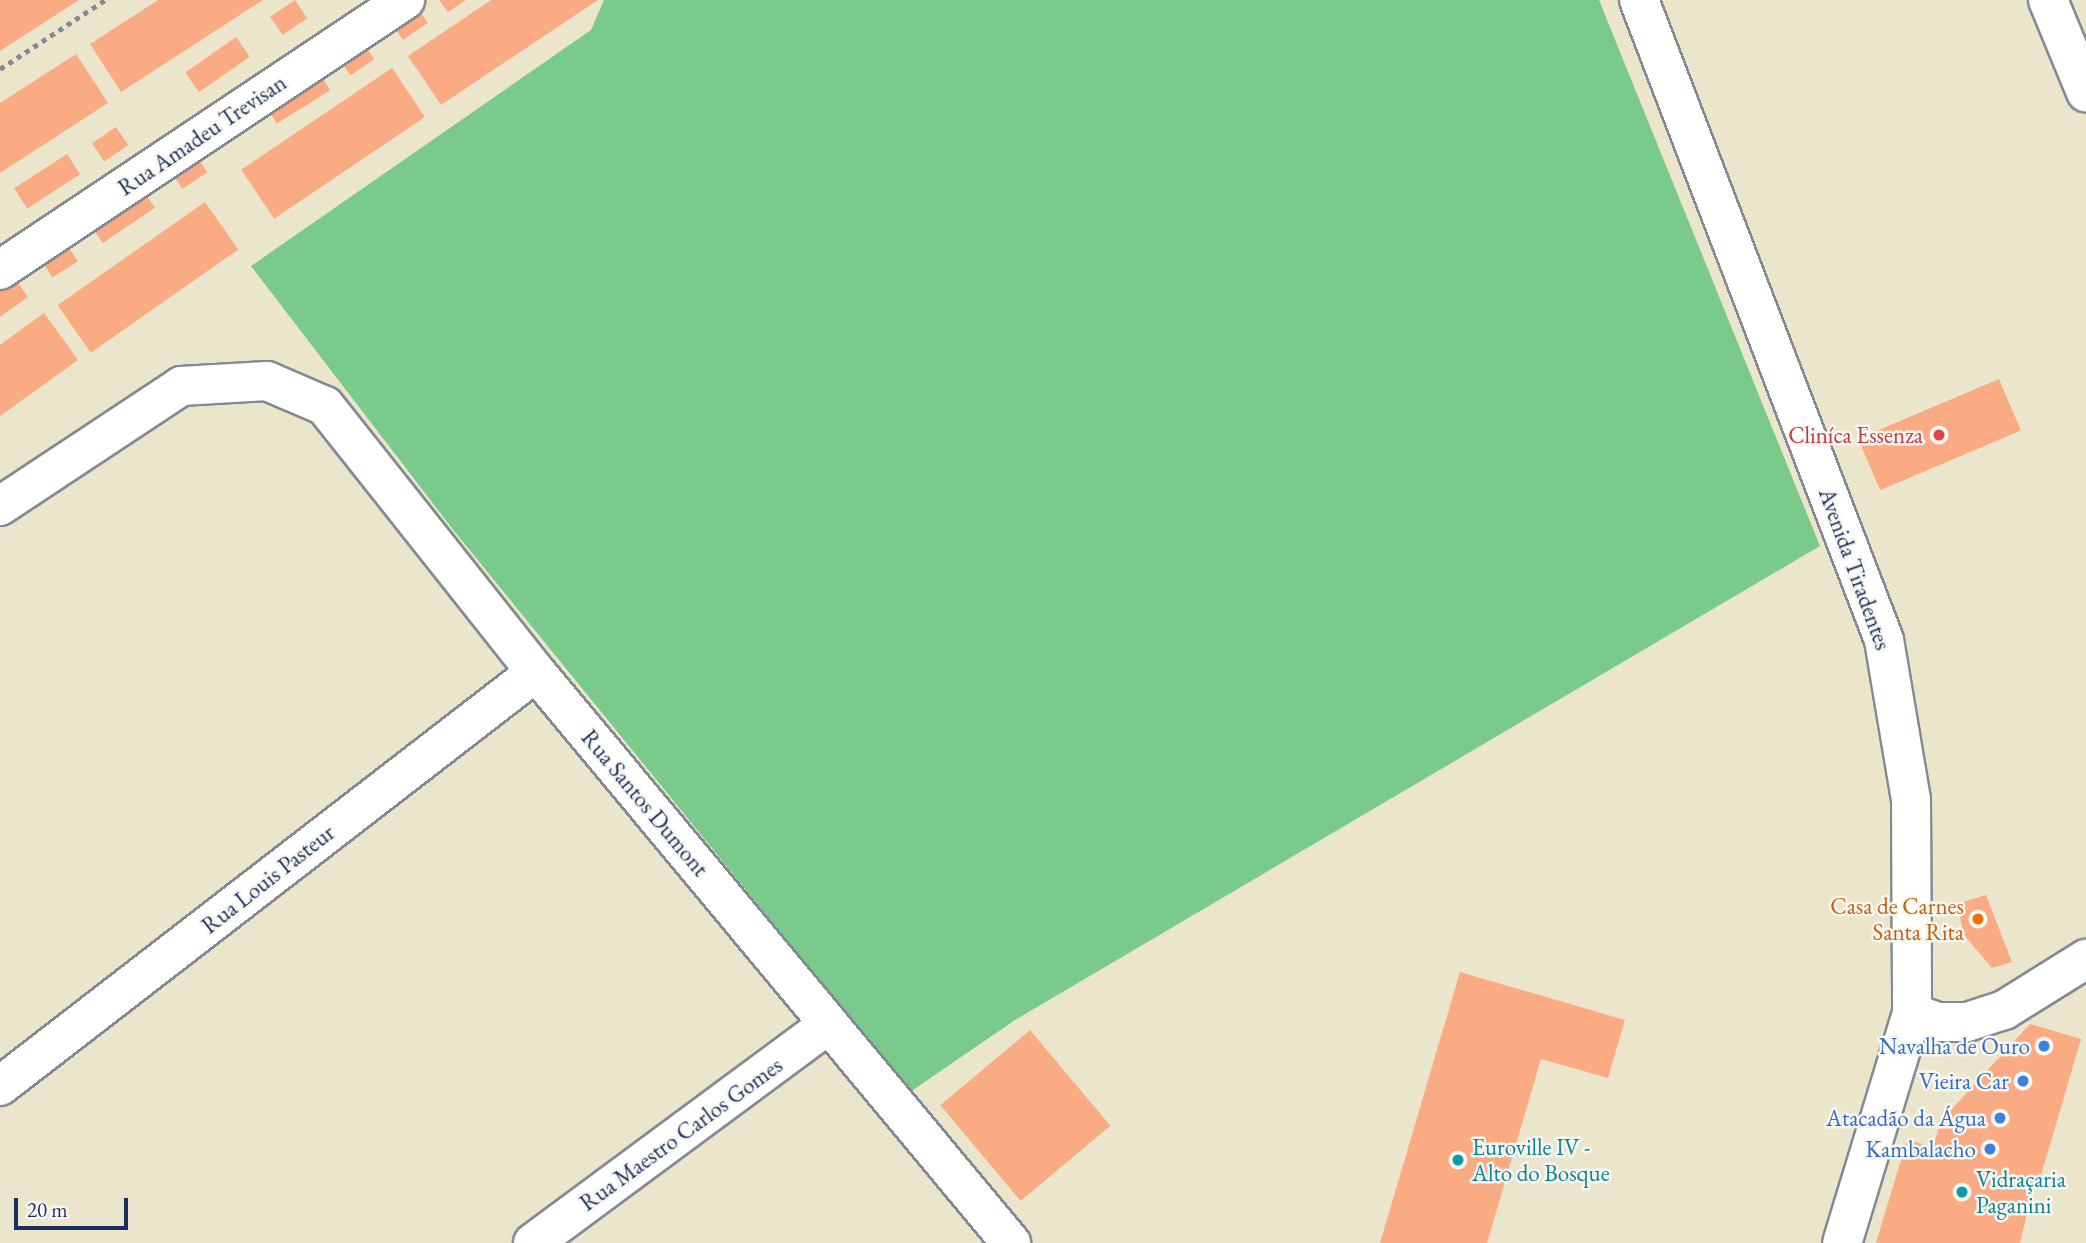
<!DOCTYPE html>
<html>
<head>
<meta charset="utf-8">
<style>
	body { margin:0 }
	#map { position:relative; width:2086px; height:1243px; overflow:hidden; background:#ebe6cb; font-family:"EB Garamond",serif }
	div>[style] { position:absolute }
	.green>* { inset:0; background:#7aca8b }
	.building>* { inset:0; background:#faab83; transform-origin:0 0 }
	.path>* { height:4.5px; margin-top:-2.25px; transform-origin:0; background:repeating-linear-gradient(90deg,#838a94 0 5px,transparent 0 10px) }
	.roads { filter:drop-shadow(2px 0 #838a94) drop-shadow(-2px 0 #838a94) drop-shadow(0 2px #838a94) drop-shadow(0 -2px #838a94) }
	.minor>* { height:38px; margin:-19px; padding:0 19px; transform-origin:19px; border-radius:19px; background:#fff }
	.dots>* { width:19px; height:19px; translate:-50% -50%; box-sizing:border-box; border:4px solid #f6f6f2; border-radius:50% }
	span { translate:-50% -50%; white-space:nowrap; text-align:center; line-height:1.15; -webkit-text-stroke:5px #f6f6f2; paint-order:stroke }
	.street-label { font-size:23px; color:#1b2f5e }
	.health-label { font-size:23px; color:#be3a42 }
	.right { translate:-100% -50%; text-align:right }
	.food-label { font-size:23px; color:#c56008 }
	.shop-label { font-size:23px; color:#366cbe }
	.culture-label { font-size:23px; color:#0d838f }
	.left { translate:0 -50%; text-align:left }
	.scale { position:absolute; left:14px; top:1198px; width:114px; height:32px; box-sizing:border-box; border:4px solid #1b2f5e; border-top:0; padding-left:9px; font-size:21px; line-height:24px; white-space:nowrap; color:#1b2f5e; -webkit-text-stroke:5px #f6f6f2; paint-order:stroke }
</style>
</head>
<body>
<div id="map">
	<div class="green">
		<i style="clip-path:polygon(604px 0,1599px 0,1820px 546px,1015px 1020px,910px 1092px,451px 527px,251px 266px,591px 30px)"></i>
	</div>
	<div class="building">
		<i style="clip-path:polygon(0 0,79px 0,0 51px)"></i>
		<i style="clip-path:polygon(158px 0,263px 0,121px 92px,90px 44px)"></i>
		<i style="left:295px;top:0;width:22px;height:30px;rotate:56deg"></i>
		<i style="clip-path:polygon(439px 0,466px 0,448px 12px)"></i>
		<i style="clip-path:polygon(491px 0,598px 0,441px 105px,408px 56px)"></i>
		<i style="left:415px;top:4px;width:23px;height:30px;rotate:56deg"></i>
		<i style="left:236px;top:37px;width:24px;height:62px;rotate:55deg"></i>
		<i style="left:362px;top:41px;width:22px;height:29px;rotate:56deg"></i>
		<i style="clip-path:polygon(76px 54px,108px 103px,0 173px,0 103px)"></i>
		<i style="left:392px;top:68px;width:59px;height:182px;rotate:56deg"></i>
		<i style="left:317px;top:69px;width:25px;height:63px;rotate:58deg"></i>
		<i style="left:116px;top:127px;width:22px;height:29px;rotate:56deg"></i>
		<i style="left:67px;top:154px;width:24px;height:63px;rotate:57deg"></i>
		<i style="left:195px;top:154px;width:22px;height:30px;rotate:56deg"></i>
		<i style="left:141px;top:187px;width:25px;height:63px;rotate:56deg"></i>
		<i style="left:205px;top:202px;width:58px;height:180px;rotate:55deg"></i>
		<i style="left:66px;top:243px;width:22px;height:30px;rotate:58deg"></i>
		<i style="clip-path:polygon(14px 277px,28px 297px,0 317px,0 287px)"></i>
		<i style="clip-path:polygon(44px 313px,78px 360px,0 416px,0 345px)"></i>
		<i style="left:1999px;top:379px;width:56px;height:153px;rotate:67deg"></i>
		<i style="clip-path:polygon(1986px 895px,2012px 962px,1992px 968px,1964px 935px,1957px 904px)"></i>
		<i style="clip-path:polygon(1460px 972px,1625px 1020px,1608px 1078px,1541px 1059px,1487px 1243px,1380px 1243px)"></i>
		<i style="clip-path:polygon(2030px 1024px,2081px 1039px,2040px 1179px,2035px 1179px,2020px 1243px,1876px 1243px,1907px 1140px,1933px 1147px,1941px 1121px)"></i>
		<i style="left:1030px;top:1030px;width:125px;height:117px;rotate:50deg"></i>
	</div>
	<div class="path">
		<i style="left:0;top:69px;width:126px;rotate:-33.3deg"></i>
	</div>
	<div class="roads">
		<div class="minor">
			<i style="left:1639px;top:0;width:685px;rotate:69.05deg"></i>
			<i style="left:1884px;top:640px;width:161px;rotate:80.4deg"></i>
			<i style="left:1911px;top:799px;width:214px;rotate:89.7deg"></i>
			<i style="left:1912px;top:1013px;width:240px;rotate:106.9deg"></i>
			<i style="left:2048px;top:0;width:100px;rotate:67.6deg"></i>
			<i style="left:0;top:270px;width:487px;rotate:-33.7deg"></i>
			<i style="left:0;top:506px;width:217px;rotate:-33.5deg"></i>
			<i style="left:181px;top:386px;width:86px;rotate:-3.3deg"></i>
			<i style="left:267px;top:381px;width:63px;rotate:23.3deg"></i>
			<i style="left:325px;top:406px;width:340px;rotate:51.6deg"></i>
			<i style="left:536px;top:672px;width:743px;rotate:50.24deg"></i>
			<i style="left:1912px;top:1013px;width:28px;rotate:19deg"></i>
			<i style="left:1938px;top:1022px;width:29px"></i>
			<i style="left:1967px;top:1022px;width:39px;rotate:-18deg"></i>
			<i style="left:2004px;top:1010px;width:97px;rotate:-31.9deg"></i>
			<i style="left:0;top:1086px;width:677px;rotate:-37.68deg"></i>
			<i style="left:533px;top:1243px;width:368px;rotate:-36.5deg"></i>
		</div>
	</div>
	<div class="dots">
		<i style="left:1939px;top:435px;background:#e0444e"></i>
		<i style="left:1978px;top:919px;background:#e8710a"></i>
		<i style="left:2044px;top:1046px;background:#3f7fe0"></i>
		<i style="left:2023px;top:1081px;background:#3f7fe0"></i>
		<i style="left:2000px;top:1118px;background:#3f7fe0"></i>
		<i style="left:1990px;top:1149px;background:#3f7fe0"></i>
		<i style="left:1458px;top:1160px;background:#0f9aa8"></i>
		<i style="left:1962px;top:1192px;background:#0f9aa8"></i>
	</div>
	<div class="street-label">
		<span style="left:202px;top:135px;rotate:-34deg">Rua Amadeu Trevisan</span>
		<span style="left:1855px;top:569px;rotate:70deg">Avenida Tiradentes</span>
		<span style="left:645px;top:803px;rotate:50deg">Rua Santos Dumont</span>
		<span style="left:268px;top:879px;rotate:-38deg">Rua Louis Pasteur</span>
		<span style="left:681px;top:1134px;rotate:-36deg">Rua Maestro Carlos Gomes</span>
	</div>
	<div class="health-label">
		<span class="right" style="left:1923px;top:435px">Cliníca Essenza</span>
	</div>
	<div class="food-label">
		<span class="right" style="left:1964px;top:919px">Casa de Carnes<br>Santa Rita</span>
	</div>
	<div class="shop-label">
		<span class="right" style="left:2030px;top:1046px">Navalha de Ouro</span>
		<span class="right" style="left:2009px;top:1081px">Vieira Car</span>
		<span class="right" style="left:1986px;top:1118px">Atacadão da Água</span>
		<span class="right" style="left:1976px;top:1149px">Kambalacho</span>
	</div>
	<div class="culture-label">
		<span class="left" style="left:1472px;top:1160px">Euroville IV -<br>Alto do Bosque</span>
		<span class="left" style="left:1976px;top:1192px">Vidraçaria<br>Paganini</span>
	</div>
	<div class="scale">20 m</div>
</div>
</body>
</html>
